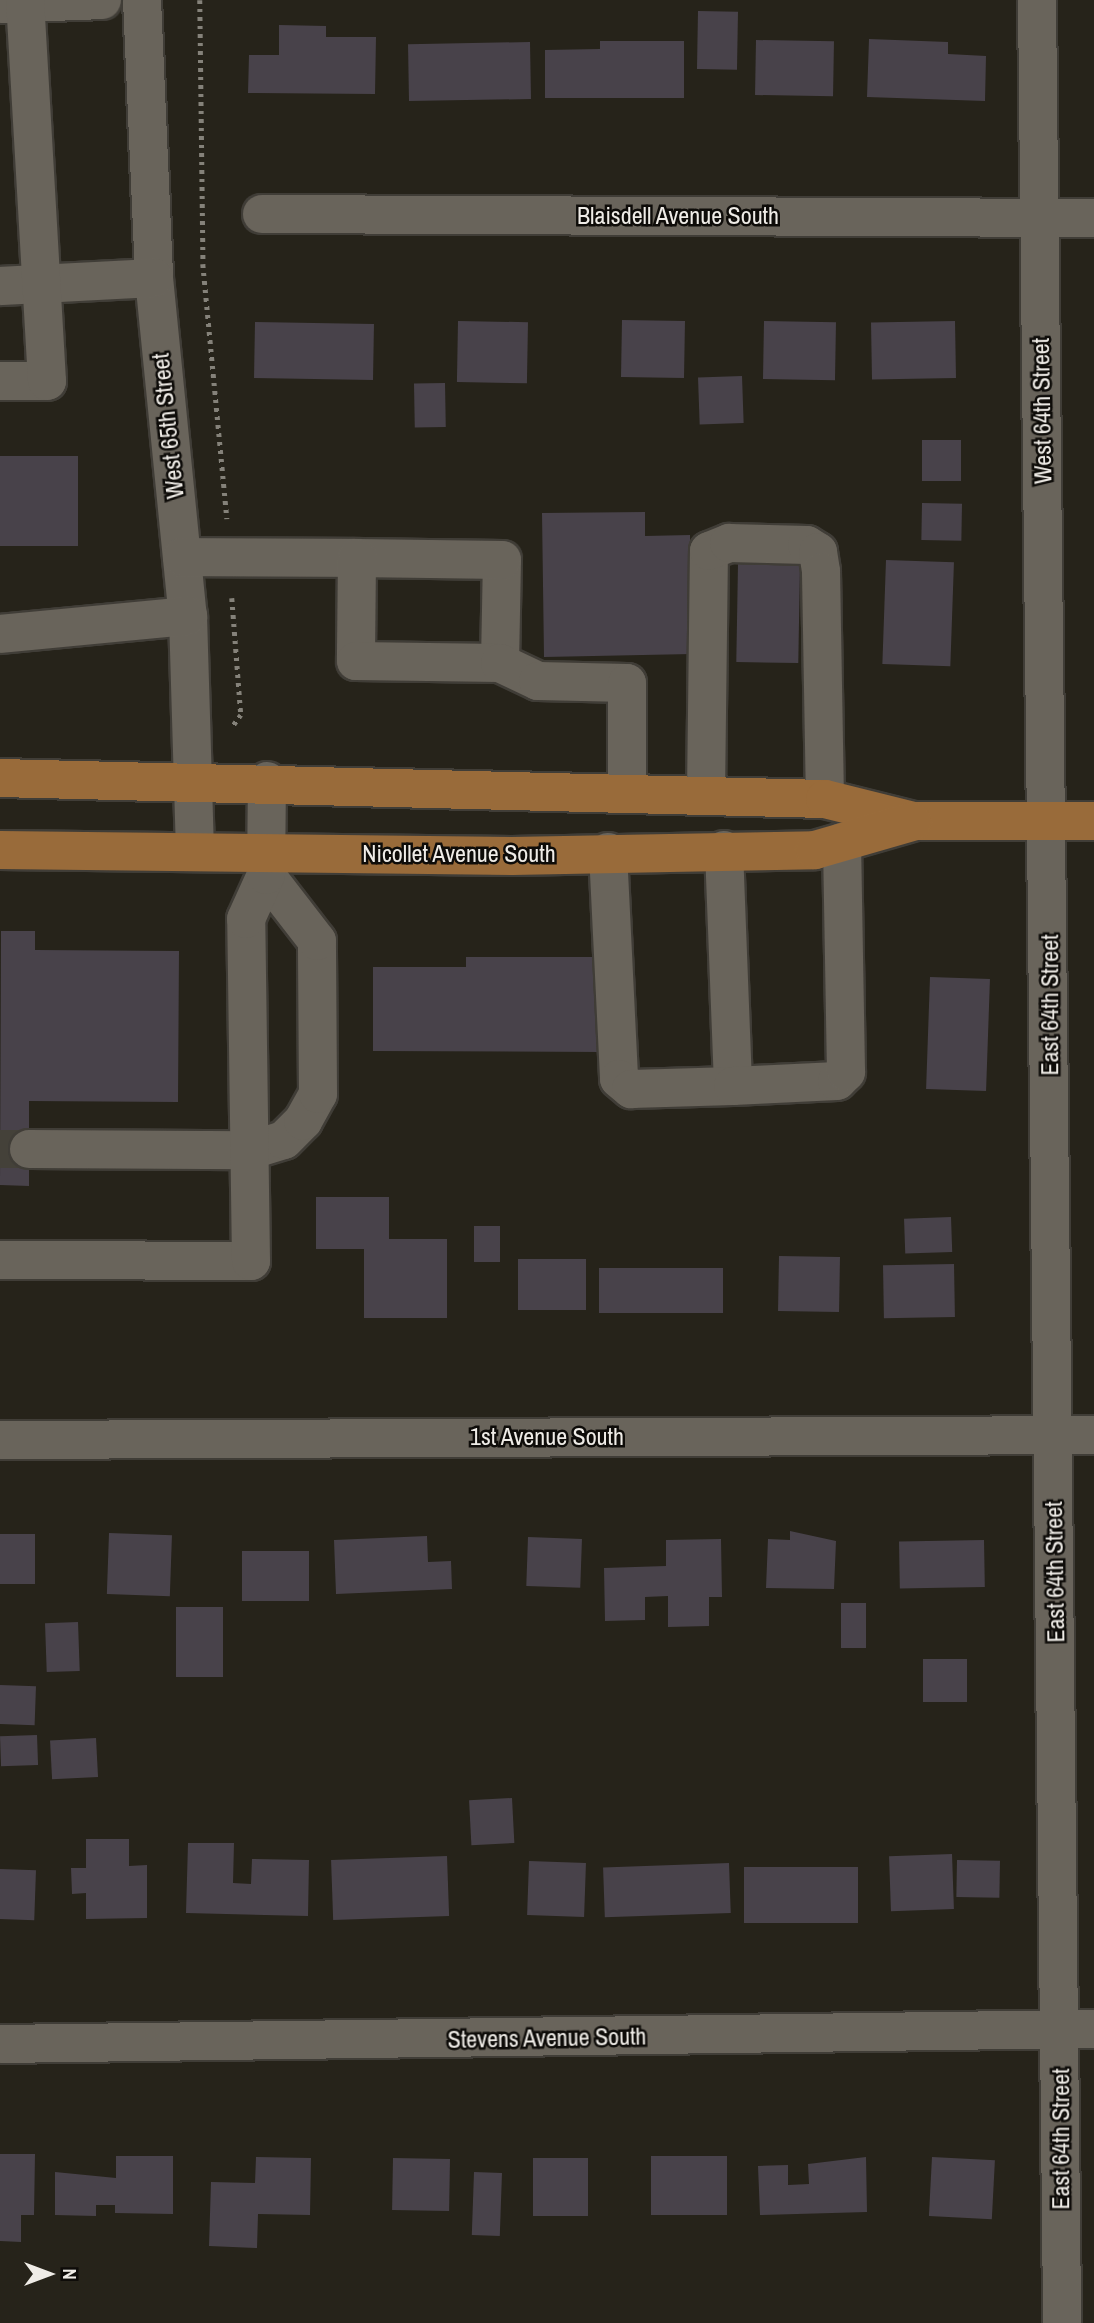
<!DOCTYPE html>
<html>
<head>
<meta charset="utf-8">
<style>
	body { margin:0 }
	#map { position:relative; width:1094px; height:2323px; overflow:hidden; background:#26231a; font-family:"Archivo Narrow",sans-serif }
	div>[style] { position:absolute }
	.building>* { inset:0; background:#48424a; transform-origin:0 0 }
	.minor-tunnel>* { height:38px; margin-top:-19px; transform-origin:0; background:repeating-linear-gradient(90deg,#444139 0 38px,transparent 0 57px) }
	.path>* { height:4.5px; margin-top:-2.25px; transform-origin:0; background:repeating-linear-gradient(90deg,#85827a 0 3.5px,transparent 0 8.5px) }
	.roads { filter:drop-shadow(2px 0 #403d37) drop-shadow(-2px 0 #403d37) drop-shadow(0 2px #403d37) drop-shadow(0 -2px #403d37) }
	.minor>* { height:38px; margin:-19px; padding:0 19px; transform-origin:19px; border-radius:19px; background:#69645b }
	.major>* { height:38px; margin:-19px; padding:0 19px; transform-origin:19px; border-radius:19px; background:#996b3a }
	span { translate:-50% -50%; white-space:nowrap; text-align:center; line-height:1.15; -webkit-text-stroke:5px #0e0c09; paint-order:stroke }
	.street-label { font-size:24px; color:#efece7 }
	.north { position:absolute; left:14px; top:2239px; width:70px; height:70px; -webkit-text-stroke:5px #0e0c09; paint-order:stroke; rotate:90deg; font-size:19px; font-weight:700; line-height:28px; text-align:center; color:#efece7 }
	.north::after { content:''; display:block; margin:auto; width:24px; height:32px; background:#efece7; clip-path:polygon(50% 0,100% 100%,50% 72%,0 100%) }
</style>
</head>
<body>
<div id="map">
	<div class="building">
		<i style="left:698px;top:11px;width:40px;height:58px;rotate:1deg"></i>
		<i style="clip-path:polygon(279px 25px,326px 26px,326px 37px,376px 37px,375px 94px,248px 93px,249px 55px,279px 55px)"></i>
		<i style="clip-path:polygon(869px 39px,948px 42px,948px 54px,986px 56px,985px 101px,867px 97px)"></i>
		<i style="left:756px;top:40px;width:78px;height:55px;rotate:1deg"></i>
		<i style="clip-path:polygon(600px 41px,684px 41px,684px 98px,545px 98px,545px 50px,600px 49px)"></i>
		<i style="left:530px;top:42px;width:57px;height:122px;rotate:89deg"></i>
		<i style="left:622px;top:320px;width:63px;height:57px;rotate:1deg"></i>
		<i style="left:458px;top:321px;width:70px;height:61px;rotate:1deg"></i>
		<i style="left:764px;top:321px;width:72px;height:58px;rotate:1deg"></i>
		<i style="left:955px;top:321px;width:57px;height:84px;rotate:89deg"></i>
		<i style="left:255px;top:322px;width:119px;height:56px;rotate:1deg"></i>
		<i style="left:742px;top:376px;width:47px;height:44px;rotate:88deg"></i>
		<i style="left:445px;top:383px;width:44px;height:31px;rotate:89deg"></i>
		<i style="left:922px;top:440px;width:39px;height:41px"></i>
		<i style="left:0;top:456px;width:78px;height:90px"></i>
		<i style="left:922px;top:503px;width:40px;height:37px;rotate:1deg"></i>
		<i style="clip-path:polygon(645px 512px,645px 536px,690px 535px,692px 654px,544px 657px,542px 513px)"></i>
		<i style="left:886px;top:560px;width:68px;height:104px;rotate:2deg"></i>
		<i style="left:738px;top:564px;width:62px;height:98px;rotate:1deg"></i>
		<i style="clip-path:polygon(1px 931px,35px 931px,35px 950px,179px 951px,178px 1102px,29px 1101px,29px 1186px,0 1185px)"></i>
		<i style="clip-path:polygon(466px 957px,602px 957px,602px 1052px,373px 1051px,373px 967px,466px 967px)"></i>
		<i style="left:930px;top:977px;width:60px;height:112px;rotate:2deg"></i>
		<i style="clip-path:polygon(316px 1197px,389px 1197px,389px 1239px,447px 1239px,447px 1318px,364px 1318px,364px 1249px,316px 1249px)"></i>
		<i style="left:951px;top:1217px;width:35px;height:47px;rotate:88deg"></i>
		<i style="left:474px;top:1226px;width:26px;height:36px"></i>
		<i style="left:779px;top:1256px;width:61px;height:55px;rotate:1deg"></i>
		<i style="left:586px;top:1259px;width:51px;height:68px;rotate:90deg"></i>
		<i style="left:954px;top:1264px;width:53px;height:71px;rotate:89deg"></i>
		<i style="left:723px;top:1268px;width:45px;height:124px;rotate:90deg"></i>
		<i style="clip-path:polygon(790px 1531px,836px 1541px,834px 1589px,766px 1588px,768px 1539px,790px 1540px)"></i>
		<i style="left:109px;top:1533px;width:63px;height:61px;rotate:2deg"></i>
		<i style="left:35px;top:1534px;width:50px;height:35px;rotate:90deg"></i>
		<i style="clip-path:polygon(427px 1536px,428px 1562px,451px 1561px,452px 1589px,336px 1594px,334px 1540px)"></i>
		<i style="left:528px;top:1537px;width:54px;height:49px;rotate:2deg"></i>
		<i style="clip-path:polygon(721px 1539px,722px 1597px,709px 1597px,709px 1626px,668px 1627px,668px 1596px,645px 1597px,645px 1620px,605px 1621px,604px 1568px,666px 1566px,666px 1540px)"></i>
		<i style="left:984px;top:1540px;width:47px;height:85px;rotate:89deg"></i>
		<i style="left:242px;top:1551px;width:67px;height:50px"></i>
		<i style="left:841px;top:1603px;width:25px;height:45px"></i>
		<i style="left:176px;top:1607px;width:47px;height:70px"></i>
		<i style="left:78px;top:1622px;width:49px;height:33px;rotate:88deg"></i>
		<i style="left:923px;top:1659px;width:44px;height:43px"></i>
		<i style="left:0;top:1685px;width:36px;height:39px;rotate:2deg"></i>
		<i style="left:37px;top:1735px;width:30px;height:37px;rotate:88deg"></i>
		<i style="left:96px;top:1738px;width:39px;height:46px;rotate:87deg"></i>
		<i style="left:512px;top:1798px;width:45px;height:43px;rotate:87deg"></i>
		<i style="clip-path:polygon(86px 1839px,129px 1839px,129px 1866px,147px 1865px,147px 1918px,86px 1919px,86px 1893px,72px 1894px,71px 1868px,86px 1868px)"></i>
		<i style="clip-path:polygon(188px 1843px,234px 1843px,233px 1883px,251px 1884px,252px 1859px,309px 1860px,308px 1916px,186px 1913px)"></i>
		<i style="left:952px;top:1854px;width:55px;height:63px;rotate:88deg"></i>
		<i style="left:447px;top:1856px;width:60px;height:116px;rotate:88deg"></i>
		<i style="left:957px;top:1860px;width:43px;height:37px;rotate:1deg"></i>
		<i style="left:529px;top:1861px;width:57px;height:54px;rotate:2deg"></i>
		<i style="left:729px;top:1863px;width:50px;height:126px;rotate:88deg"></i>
		<i style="left:858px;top:1867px;width:56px;height:114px;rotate:90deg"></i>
		<i style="left:0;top:1869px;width:36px;height:50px;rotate:2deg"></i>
		<i style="clip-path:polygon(0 2154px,35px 2154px,34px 2215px,21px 2215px,21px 2242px,0 2241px)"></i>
		<i style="clip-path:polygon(116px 2156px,173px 2156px,173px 2214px,115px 2213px,115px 2205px,96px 2205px,96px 2216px,55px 2215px,55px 2172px,116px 2178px)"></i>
		<i style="left:727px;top:2156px;width:59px;height:76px;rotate:90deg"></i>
		<i style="clip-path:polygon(256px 2157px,311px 2158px,310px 2215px,258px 2214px,257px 2248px,209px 2246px,211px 2182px,255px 2183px)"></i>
		<i style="clip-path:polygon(866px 2157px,867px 2212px,760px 2215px,758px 2166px,788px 2165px,788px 2185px,809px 2184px,808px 2164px)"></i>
		<i style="left:932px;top:2157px;width:63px;height:59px;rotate:3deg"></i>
		<i style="left:393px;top:2158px;width:57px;height:52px;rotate:1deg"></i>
		<i style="left:533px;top:2158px;width:55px;height:58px"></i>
		<i style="left:474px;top:2172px;width:28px;height:63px;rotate:2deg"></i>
	</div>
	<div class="minor-tunnel">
		<i style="left:0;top:1149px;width:29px"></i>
	</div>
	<div class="path">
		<i style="left:200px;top:0;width:264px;rotate:89.3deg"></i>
		<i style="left:203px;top:264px;width:256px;rotate:84.6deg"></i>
		<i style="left:232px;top:598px;width:117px;rotate:85.6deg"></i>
		<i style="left:241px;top:715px;width:14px;rotate:126deg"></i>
	</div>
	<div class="roads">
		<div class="minor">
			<i style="left:142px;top:0;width:278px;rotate:87.5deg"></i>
			<i style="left:154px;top:278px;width:340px;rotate:84.3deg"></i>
			<i style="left:188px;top:616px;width:236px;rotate:88.3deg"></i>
			<i style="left:1037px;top:0;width:2323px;rotate:89.38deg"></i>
			<i style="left:0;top:4px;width:102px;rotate:-2.2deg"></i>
			<i style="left:262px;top:214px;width:832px;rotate:0.28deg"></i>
			<i style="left:0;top:286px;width:154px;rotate:-3deg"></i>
			<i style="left:0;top:381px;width:47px"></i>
			<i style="left:47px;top:381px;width:382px;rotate:-93.3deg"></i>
			<i style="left:182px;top:557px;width:175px;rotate:0.3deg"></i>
			<i style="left:0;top:634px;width:189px;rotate:-5.5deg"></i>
			<i style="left:500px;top:663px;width:103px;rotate:-88.9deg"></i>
			<i style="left:502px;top:560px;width:145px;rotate:-179.2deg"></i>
			<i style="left:357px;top:558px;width:103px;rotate:90.6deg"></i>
			<i style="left:356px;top:661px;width:144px;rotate:0.8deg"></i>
			<i style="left:500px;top:663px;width:42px;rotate:25.3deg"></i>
			<i style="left:538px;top:681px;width:89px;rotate:1.3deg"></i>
			<i style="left:627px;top:683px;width:108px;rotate:90deg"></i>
			<i style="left:706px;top:794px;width:243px;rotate:-89.3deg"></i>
			<i style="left:709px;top:551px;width:22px;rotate:-22deg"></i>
			<i style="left:729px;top:543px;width:78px;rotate:1.5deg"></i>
			<i style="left:807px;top:545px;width:13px;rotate:32deg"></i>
			<i style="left:818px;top:552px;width:20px;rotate:81deg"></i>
			<i style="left:821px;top:572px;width:227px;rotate:89deg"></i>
			<i style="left:724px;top:850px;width:236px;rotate:87.8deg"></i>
			<i style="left:608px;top:852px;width:227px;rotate:87.2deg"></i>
			<i style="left:619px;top:1079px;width:16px;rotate:40deg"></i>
			<i style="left:631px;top:1089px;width:102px;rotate:-1.7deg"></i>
			<i style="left:733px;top:1086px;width:104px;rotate:-2.8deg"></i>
			<i style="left:837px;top:1081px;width:13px;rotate:-45deg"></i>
			<i style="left:846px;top:1072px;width:230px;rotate:-91deg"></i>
			<i style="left:29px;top:1149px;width:222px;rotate:0.3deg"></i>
			<i style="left:251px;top:1150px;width:34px;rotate:-17deg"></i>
			<i style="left:284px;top:1140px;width:27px;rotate:-45deg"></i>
			<i style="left:303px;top:1121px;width:31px;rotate:-61deg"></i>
			<i style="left:318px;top:1094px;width:153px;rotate:-90.4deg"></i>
			<i style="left:317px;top:941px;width:83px;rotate:-127.7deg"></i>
			<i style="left:0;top:1260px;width:251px;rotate:0.2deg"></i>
			<i style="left:251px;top:1261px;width:342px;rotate:-90.8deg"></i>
			<i style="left:246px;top:919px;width:48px;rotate:-65.6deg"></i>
			<i style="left:266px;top:875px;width:94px;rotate:-89.4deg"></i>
			<i style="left:0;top:1440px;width:1094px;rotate:-0.26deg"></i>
			<i style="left:0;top:2044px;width:1094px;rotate:-0.79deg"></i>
		</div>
		<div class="major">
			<i style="left:0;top:778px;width:825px;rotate:1.46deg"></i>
			<i style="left:825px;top:799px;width:92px;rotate:13.9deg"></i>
			<i style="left:914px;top:821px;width:180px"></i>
			<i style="left:0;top:850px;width:512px;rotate:0.67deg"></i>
			<i style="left:512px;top:856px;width:303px;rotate:-1.1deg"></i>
			<i style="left:815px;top:850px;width:101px;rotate:-16.1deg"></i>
		</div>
	</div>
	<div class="street-label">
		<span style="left:678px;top:216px">Blaisdell Avenue South</span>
		<span style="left:1042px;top:411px;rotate:-91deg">West 64th Street</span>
		<span style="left:168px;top:426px;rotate:-96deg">West 65th Street</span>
		<span style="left:459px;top:854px">Nicollet Avenue South</span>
		<span style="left:1050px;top:1005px;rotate:-90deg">East 64th Street</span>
		<span style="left:547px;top:1437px">1st Avenue South</span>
		<span style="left:1055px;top:1572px;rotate:-91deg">East 64th Street</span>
		<span style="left:547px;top:2038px;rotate:-1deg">Stevens Avenue South</span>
		<span style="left:1061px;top:2139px;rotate:-90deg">East 64th Street</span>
	</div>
	<div class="north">N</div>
</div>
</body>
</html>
